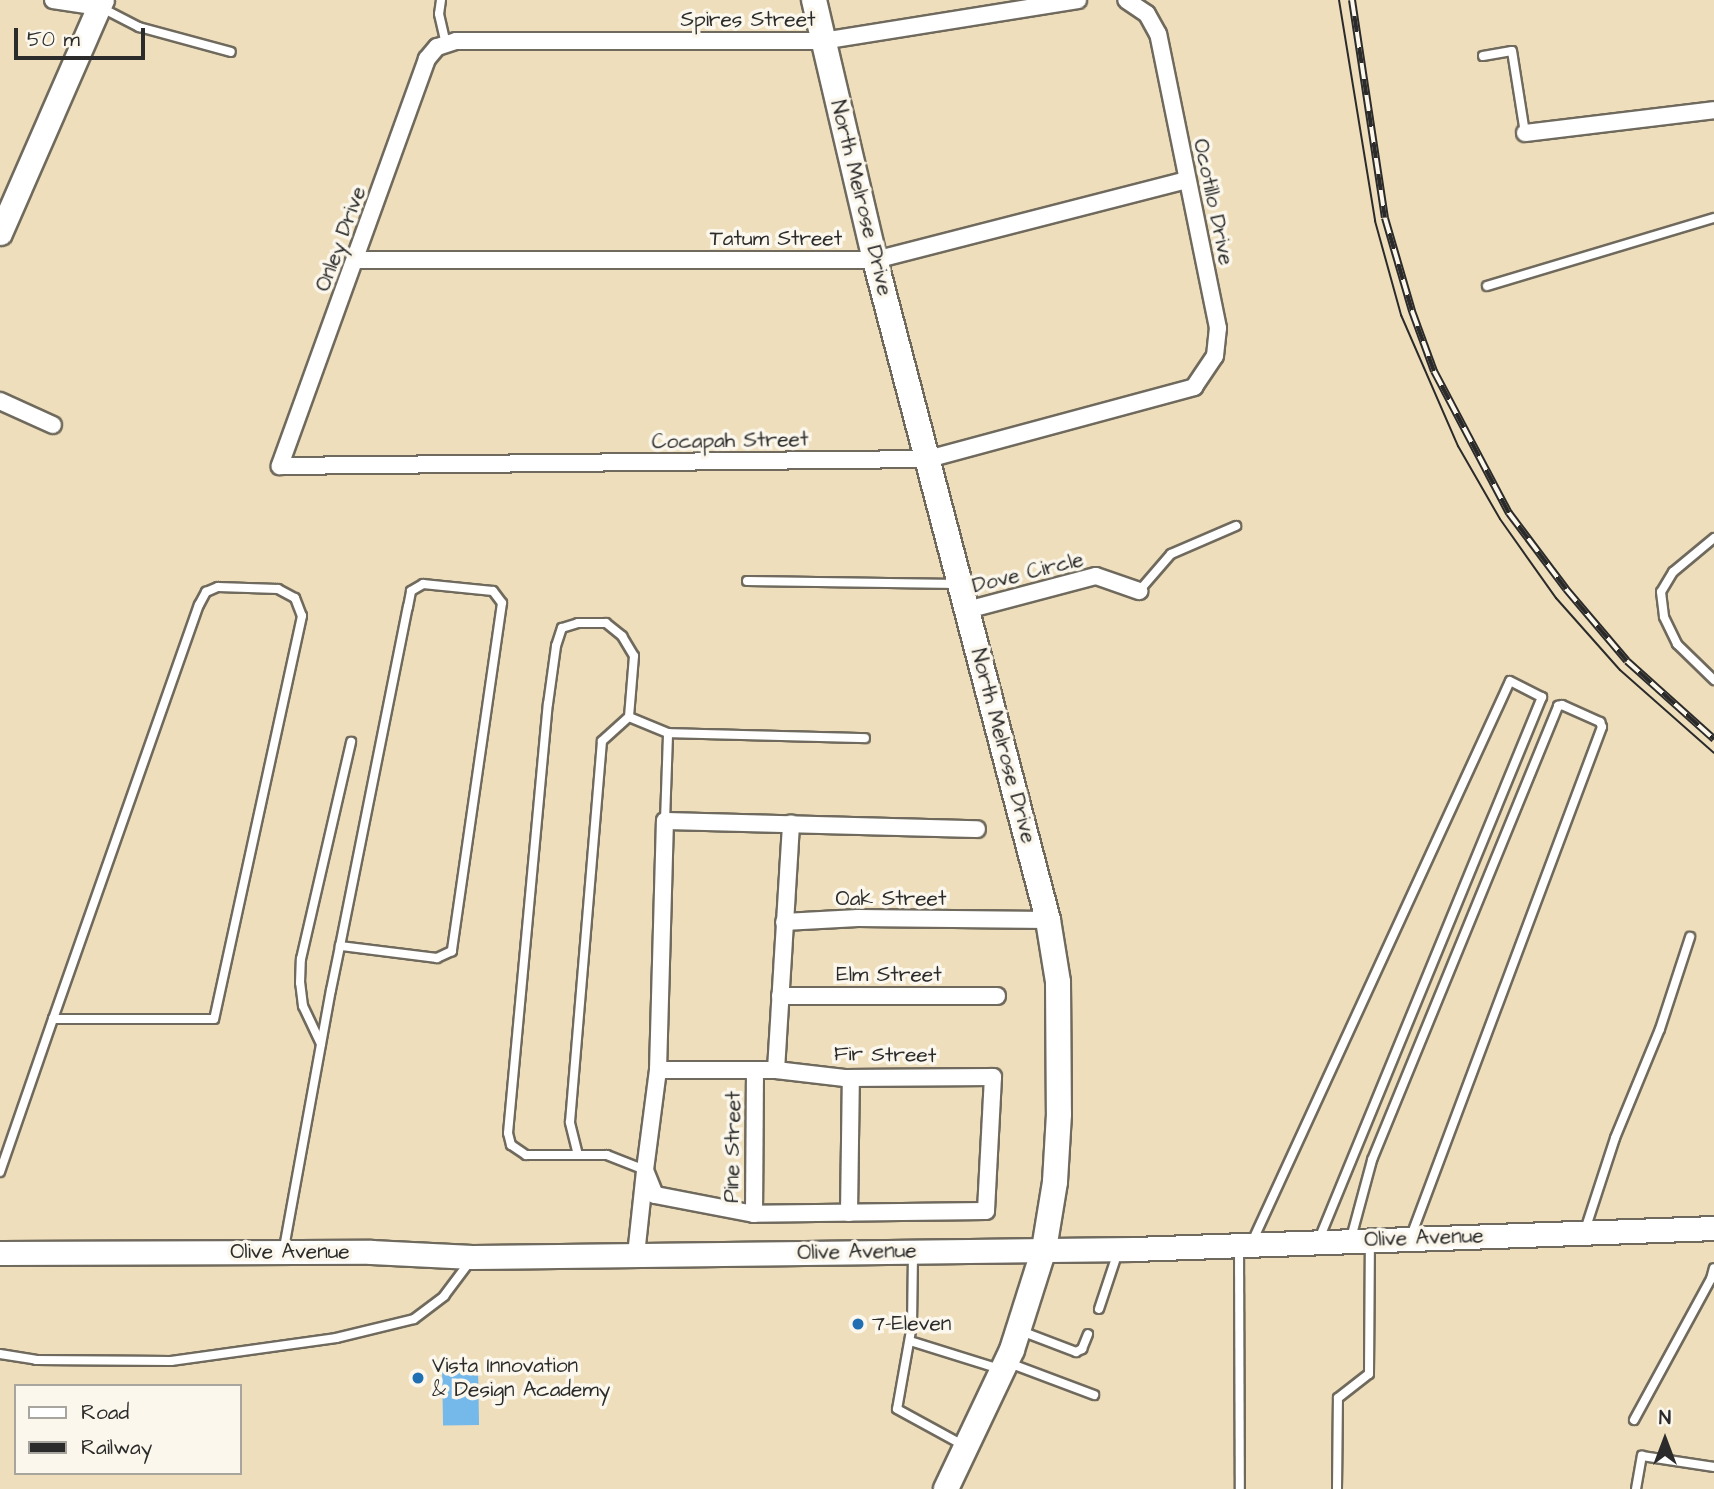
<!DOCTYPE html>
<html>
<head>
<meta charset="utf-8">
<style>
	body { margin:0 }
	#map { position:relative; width:1714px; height:1489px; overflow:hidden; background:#eedebb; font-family:"Architects Daughter",sans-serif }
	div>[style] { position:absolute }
	.water>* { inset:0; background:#75b8ea; transform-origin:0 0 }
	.roads { filter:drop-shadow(2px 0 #6f6a5d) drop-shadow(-2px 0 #6f6a5d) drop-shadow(0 2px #6f6a5d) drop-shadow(0 -2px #6f6a5d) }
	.lane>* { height:8px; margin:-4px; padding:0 4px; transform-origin:4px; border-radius:4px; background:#fff }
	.street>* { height:16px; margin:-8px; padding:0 8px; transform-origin:8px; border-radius:8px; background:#fff }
	.secondary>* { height:23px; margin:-11.5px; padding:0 11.5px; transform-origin:11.5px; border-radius:11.5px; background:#fff }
	.primary>* { height:24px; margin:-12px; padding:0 12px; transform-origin:12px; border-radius:12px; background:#fff }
	.tram>* { height:2px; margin:-1px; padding:0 1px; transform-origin:1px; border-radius:1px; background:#2b2b2b }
	.rail>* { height:8px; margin-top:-4px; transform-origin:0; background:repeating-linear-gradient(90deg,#fbf7ec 0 16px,#2b2b2b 0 32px); box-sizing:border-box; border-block:2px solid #2b2b2b }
	.dots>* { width:19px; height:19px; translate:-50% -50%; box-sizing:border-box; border:4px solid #fbf7ec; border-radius:50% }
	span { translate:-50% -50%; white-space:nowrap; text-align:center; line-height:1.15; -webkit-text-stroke:7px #fbf7ec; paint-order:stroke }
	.street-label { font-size:21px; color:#2b2b2b }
	.poi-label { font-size:21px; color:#2b2b2b }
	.left { translate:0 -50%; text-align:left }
	.legend { position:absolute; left:14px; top:1384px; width:228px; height:91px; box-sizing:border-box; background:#fbf7ec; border:2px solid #a8a59f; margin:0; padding:9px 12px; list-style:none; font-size:21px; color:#2b2b2b }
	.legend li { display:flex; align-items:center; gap:14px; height:35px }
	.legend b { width:35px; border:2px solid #a8a59f }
	.north { position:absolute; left:1630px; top:1405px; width:70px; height:70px; -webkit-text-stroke:5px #fbf7ec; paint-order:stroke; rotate:0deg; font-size:19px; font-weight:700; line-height:28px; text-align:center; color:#2b2b2b }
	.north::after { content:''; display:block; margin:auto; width:24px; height:32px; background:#2b2b2b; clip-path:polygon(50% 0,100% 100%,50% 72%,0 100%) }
	.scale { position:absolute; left:14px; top:28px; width:131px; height:32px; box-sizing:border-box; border:4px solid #2b2b2b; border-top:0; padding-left:9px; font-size:21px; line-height:24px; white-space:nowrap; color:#2b2b2b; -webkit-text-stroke:5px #fbf7ec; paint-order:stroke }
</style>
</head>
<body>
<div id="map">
	<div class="water">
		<i style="left:478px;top:1365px;width:60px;height:36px;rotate:89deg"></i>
	</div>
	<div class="roads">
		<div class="lane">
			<i style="left:441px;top:0;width:14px;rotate:98deg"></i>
			<i style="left:439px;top:14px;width:31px;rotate:77deg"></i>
			<i style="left:102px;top:8px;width:42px;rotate:27.2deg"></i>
			<i style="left:139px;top:27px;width:95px;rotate:15.2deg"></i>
			<i style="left:1483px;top:56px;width:29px;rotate:-10deg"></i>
			<i style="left:1512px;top:51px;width:83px;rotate:81deg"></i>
			<i style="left:1487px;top:286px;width:237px;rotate:-16.7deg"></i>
			<i style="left:1714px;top:538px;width:53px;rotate:140.3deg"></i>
			<i style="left:1673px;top:572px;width:23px;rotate:121deg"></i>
			<i style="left:1661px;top:592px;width:25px;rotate:83deg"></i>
			<i style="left:1664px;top:617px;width:30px;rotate:64deg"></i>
			<i style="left:1677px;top:644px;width:52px;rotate:44.2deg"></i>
			<i style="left:747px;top:581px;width:211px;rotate:0.8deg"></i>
			<i style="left:218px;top:587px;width:60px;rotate:1.9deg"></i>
			<i style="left:278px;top:589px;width:19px;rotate:28deg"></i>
			<i style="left:295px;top:598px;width:19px;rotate:69deg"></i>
			<i style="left:302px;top:616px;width:412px;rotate:102.3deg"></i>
			<i style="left:214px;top:1019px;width:161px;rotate:180deg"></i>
			<i style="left:53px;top:1019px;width:439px;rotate:-70.6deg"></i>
			<i style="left:199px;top:605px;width:15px;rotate:-62deg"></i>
			<i style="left:206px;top:592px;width:13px;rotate:-23deg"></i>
			<i style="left:1139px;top:591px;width:49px;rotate:-49.1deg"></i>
			<i style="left:1171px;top:554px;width:71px;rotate:-23.3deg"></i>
			<i style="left:665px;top:821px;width:88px;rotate:-88deg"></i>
			<i style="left:321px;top:1044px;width:42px;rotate:-115.3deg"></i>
			<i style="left:303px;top:1006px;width:23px;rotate:-97deg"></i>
			<i style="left:300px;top:983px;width:24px;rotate:-88deg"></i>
			<i style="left:301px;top:959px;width:223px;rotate:-77deg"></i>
			<i style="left:578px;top:1155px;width:34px;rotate:-104deg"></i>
			<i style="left:570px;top:1122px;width:382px;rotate:-85.2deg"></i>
			<i style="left:602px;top:741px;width:36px;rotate:-42deg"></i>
			<i style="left:645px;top:1170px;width:41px;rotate:-158.5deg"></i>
			<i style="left:607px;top:1155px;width:81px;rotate:180deg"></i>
			<i style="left:526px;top:1155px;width:18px;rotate:-146deg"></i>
			<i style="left:511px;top:1145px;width:12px;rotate:-104deg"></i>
			<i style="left:508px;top:1133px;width:431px;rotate:-84.7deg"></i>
			<i style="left:548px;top:704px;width:59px;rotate:-82.1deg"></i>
			<i style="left:556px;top:646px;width:19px;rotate:-72deg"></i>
			<i style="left:562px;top:628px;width:17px;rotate:-17deg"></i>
			<i style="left:578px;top:623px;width:28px"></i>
			<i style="left:606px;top:623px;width:21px;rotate:39deg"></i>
			<i style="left:622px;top:636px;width:23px;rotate:59deg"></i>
			<i style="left:634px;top:656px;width:61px;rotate:94.7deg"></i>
			<i style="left:629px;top:717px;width:42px;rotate:22.3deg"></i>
			<i style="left:668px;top:733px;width:197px;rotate:1.5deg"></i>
			<i style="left:0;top:1172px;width:162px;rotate:-70.9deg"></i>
			<i style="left:1585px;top:1230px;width:97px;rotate:-71.9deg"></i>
			<i style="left:1615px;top:1138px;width:118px;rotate:-67.6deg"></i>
			<i style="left:1660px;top:1029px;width:97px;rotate:-71.9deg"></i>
			<i style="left:1351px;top:1238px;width:81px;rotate:-74.9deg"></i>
			<i style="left:1372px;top:1160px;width:491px;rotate:-67.7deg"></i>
			<i style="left:1558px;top:706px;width:4px;rotate:-14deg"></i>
			<i style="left:1562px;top:705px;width:42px;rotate:24.1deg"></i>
			<i style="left:1600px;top:722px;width:5px;rotate:68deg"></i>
			<i style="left:1602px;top:727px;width:544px;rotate:110.57deg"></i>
			<i style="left:1252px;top:1242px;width:617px;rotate:-65.3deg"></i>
			<i style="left:1510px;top:681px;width:36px;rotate:27deg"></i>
			<i style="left:1542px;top:697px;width:586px;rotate:112.36deg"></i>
			<i style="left:284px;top:1248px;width:262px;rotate:-79.7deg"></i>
			<i style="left:331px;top:990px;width:45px;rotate:-78.4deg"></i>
			<i style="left:340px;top:946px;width:346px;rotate:-78.7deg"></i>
			<i style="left:408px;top:607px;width:16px;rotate:-79deg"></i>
			<i style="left:411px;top:591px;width:14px;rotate:-30deg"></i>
			<i style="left:423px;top:584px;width:70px;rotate:5.7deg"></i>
			<i style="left:493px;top:591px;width:15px;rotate:53deg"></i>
			<i style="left:502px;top:603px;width:352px;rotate:98.2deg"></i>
			<i style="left:452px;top:951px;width:17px;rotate:155deg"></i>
			<i style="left:437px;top:958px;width:98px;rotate:-172.9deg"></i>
			<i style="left:1239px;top:1248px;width:241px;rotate:89.8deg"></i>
			<i style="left:913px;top:1254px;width:71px;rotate:90.8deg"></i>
			<i style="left:912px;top:1325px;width:85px;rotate:100.1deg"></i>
			<i style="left:897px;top:1409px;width:75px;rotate:28.6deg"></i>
			<i style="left:1099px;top:1309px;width:60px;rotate:-71.6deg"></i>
			<i style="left:1021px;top:1331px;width:59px;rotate:20.9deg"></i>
			<i style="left:1076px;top:1352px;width:7px;rotate:-27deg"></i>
			<i style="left:1082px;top:1349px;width:16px;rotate:-68deg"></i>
			<i style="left:910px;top:1341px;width:94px;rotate:17.3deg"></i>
			<i style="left:0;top:1354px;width:36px;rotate:9deg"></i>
			<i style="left:36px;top:1360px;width:135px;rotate:0.4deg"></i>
			<i style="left:171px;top:1361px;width:167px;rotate:-7.9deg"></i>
			<i style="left:336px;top:1338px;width:80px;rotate:-13.7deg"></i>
			<i style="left:414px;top:1319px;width:38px;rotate:-37deg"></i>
			<i style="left:444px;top:1296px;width:45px;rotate:-53.1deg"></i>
			<i style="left:1009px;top:1363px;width:91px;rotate:20.6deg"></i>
			<i style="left:1634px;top:1420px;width:161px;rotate:-61.4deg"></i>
			<i style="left:1711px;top:1279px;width:11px;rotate:-75deg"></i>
			<i style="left:1337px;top:1489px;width:91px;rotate:-89.4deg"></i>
			<i style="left:1338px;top:1398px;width:39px;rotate:-38deg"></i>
			<i style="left:1369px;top:1374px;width:131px;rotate:-89.6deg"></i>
			<i style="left:1636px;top:1489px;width:34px;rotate:-80deg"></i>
			<i style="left:1642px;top:1456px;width:73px;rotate:8.7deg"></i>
		</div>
		<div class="street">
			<i style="left:53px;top:0;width:47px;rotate:8.7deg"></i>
			<i style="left:1078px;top:0;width:258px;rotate:170.9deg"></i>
			<i style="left:823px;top:41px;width:367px;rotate:180deg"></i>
			<i style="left:456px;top:41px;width:20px;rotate:162deg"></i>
			<i style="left:437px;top:47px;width:16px;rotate:130deg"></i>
			<i style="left:427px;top:59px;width:433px;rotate:109.9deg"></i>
			<i style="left:280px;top:466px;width:648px;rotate:-0.62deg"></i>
			<i style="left:928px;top:459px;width:276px;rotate:-15.1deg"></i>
			<i style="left:1194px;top:387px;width:37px;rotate:-56deg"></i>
			<i style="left:1215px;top:356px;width:28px;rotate:-84deg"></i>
			<i style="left:1218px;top:328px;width:300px;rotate:-101.5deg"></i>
			<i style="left:1158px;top:34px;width:23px;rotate:-119deg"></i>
			<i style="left:1147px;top:14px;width:25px;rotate:-146deg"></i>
			<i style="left:1525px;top:133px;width:190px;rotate:-6.9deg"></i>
			<i style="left:356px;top:260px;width:519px"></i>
			<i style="left:875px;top:260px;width:321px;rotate:-14.4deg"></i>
			<i style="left:0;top:401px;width:58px;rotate:24.4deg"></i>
			<i style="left:967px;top:610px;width:133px;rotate:-14.8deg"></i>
			<i style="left:1096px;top:576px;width:46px;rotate:19.2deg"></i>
			<i style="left:784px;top:922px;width:74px;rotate:-3.1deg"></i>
			<i style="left:858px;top:918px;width:190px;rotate:0.6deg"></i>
			<i style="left:780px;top:996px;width:217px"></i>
			<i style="left:658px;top:1070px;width:118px"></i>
			<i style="left:776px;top:1070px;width:69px;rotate:6.6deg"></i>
			<i style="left:845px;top:1078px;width:148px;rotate:-0.4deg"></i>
			<i style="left:993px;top:1077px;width:134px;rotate:93deg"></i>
			<i style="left:986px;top:1211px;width:232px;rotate:179.3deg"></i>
			<i style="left:754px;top:1214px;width:101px;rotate:-169.1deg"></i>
			<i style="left:655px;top:1195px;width:27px;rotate:-112deg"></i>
			<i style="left:645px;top:1170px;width:101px;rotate:-82.6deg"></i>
			<i style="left:658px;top:1070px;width:249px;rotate:-88.4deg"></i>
			<i style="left:665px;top:821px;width:312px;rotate:1.5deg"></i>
			<i style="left:776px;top:1070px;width:247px;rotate:-86.5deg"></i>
			<i style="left:849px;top:1213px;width:135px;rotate:-89.2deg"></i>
			<i style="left:754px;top:1214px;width:143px;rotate:-89.6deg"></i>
			<i style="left:636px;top:1255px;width:84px;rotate:-83.9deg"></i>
		</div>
		<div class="secondary">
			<i style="left:0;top:233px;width:254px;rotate:-66.4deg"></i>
			<i style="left:0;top:1253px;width:371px;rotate:-0.2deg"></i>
			<i style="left:371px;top:1252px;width:101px;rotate:2.8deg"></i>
			<i style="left:472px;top:1257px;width:662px;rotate:-0.69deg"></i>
			<i style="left:1134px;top:1249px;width:580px;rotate:-2.07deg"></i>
		</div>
		<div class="primary">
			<i style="left:814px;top:0;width:267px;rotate:76.8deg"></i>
			<i style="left:875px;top:260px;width:682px;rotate:75.31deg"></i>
			<i style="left:1048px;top:920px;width:63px;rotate:80.8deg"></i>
			<i style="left:1058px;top:982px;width:132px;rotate:89.6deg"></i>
			<i style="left:1059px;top:1114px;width:68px;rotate:93.4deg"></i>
			<i style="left:1055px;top:1182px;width:68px;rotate:99.3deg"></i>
			<i style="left:1044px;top:1249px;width:106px;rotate:107.6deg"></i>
			<i style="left:1012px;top:1350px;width:154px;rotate:115.4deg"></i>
		</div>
	</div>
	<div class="tram">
		<i style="left:1339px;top:0;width:224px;rotate:80.7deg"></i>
		<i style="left:1375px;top:221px;width:98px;rotate:74.5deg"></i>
		<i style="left:1401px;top:315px;width:143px;rotate:66.5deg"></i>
		<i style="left:1458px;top:446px;width:84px;rotate:60.1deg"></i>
		<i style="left:1500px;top:519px;width:97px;rotate:54.7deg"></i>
		<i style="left:1556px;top:598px;width:96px;rotate:48.4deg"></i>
		<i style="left:1620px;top:670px;width:125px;rotate:41.4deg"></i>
	</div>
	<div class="rail">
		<i style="left:1352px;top:0;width:220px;rotate:81.4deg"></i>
		<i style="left:1385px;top:218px;width:97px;rotate:73.8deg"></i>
		<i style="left:1412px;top:311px;width:64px;rotate:69.9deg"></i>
		<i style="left:1434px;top:371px;width:161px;rotate:62.2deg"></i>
		<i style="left:1509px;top:513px;width:95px;rotate:53.1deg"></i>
		<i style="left:1566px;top:589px;width:94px;rotate:49.7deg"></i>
		<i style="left:1627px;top:661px;width:117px;rotate:41.9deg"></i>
	</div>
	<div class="dots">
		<i style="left:858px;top:1324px;background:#1f6fb2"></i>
		<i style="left:418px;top:1378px;background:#1f6fb2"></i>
	</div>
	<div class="street-label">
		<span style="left:748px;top:20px">Spires Street</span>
		<span style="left:861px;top:198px;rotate:76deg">North Melrose Drive</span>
		<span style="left:1213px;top:202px;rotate:78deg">Ocotillo Drive</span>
		<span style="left:341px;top:239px;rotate:-70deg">Onley Drive</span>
		<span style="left:776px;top:239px">Tatum Street</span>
		<span style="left:730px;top:441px;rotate:-1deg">Cocapah Street</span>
		<span style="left:1028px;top:573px;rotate:-14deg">Dove Circle</span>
		<span style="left:1003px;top:746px;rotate:75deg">North Melrose Drive</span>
		<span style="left:891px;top:899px">Oak Street</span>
		<span style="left:889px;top:975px">Elm Street</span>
		<span style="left:885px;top:1055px;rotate:1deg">Fir Street</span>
		<span style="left:733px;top:1147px;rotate:-89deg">Pine Street</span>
		<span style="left:1424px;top:1238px;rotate:-2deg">Olive Avenue</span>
		<span style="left:290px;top:1252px">Olive Avenue</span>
		<span style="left:857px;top:1252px;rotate:-1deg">Olive Avenue</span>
	</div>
	<div class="poi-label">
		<span class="left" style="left:872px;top:1324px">7-Eleven</span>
		<span class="left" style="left:432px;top:1378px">Vista Innovation<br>&amp; Design Academy</span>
	</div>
	<ul class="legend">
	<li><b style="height:9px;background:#fff"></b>Road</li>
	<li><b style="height:9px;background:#2b2b2b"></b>Railway</li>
	</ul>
	<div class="north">N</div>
	<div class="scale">50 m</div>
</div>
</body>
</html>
